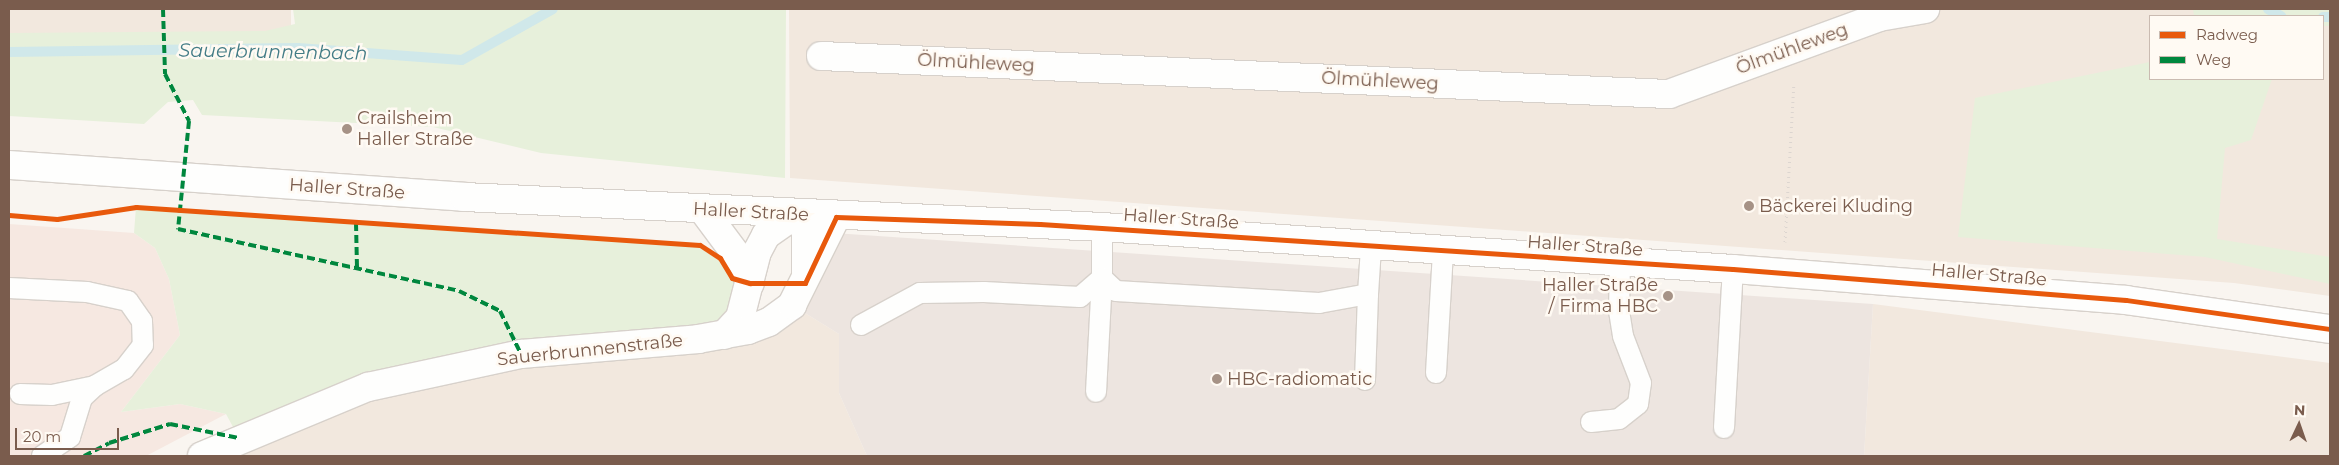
<!DOCTYPE html>
<html>
<head>
<meta charset="utf-8">
<style>
	body { margin:0 }
	#map { position:relative; width:2339px; height:465px; overflow:hidden; background:#f9f5f0; font-family:Montserrat,sans-serif }
	div>[style] { position:absolute }
	.residential>* { inset:0; background:#f2e8de; transform-origin:0 0 }
	.commercial>* { inset:0; background:#f6e8e1 }
	.industrial>* { inset:0; background:#ede5e0 }
	.green>* { inset:0; background:#e7f0db }
	.stream>* { height:10px; margin:-5px; padding:0 5px; transform-origin:5px; border-radius:5px; background:#d0e8ea }
	.path>* { height:3px; margin-top:-1.5px; transform-origin:0; background:repeating-linear-gradient(90deg,#dcd5d0 0 1px,transparent 0 5px) }
	.roads { filter:drop-shadow(1px 0 #d7d1cb) drop-shadow(-1px 0 #d7d1cb) drop-shadow(0 1px #d7d1cb) drop-shadow(0 -1px #d7d1cb) }
	.service>* { height:20px; margin:-10px; padding:0 10px; transform-origin:10px; border-radius:10px; background:#fefefd }
	.minor>* { height:28px; margin:-14px; padding:0 14px; transform-origin:14px; border-radius:14px; background:#fefefd }
	.secondary>* { height:28px; margin:-14px; padding:0 14px; transform-origin:14px; border-radius:14px; background:#fefefd }
	.quiet>* { height:4px; margin-top:-2px; transform-origin:0; background:repeating-linear-gradient(90deg,#00873e 0 8px,transparent 0 12px) }
	.cycleway>* { height:5px; margin:-2.5px; padding:0 2.5px; transform-origin:2.5px; border-radius:2.5px; background:#e8590c }
	.dots>* { width:14px; height:14px; translate:-50% -50%; box-sizing:border-box; border:2px solid #fffaf3; border-radius:50% }
	span { translate:-50% -50%; white-space:nowrap; text-align:center; line-height:1.15; -webkit-text-stroke:5px #fffaf3; paint-order:stroke }
	.street-label { font-size:18px; color:#7a5c4d }
	.poi-label { font-size:18px; color:#7a5c4d }
	.left { translate:0 -50%; text-align:left }
	.right { translate:-100% -50%; text-align:right }
	.water-label { font-size:19px; color:#437c86; font-style:italic }
	.frame { position:absolute; inset:0; border:10px solid #7a5c4d; pointer-events:none }
	.legend { position:absolute; left:2149px; top:15px; width:175px; height:65px; box-sizing:border-box; background:#fffaf3; border:1px solid #cabbb1; margin:0; padding:6px 9px; list-style:none; font-size:15px; color:#7a5c4d }
	.legend li { display:flex; align-items:center; gap:10px; height:25px }
	.legend b { width:25px; border:1px solid #cabbb1 }
	.north { position:absolute; left:2274px; top:400px; width:50px; height:50px; -webkit-text-stroke:4px #fffaf3; paint-order:stroke; rotate:3deg; font-size:14px; font-weight:700; line-height:20px; text-align:center; color:#7a5c4d }
	.north::after { content:''; display:block; margin:auto; width:18px; height:22px; background:#7a5c4d; clip-path:polygon(50% 0,100% 100%,50% 72%,0 100%) }
	.scale { position:absolute; left:15px; top:428px; width:104px; height:22px; box-sizing:border-box; border:2px solid #7a5c4d; border-top:0; padding-left:6px; font-size:15px; line-height:18px; white-space:nowrap; color:#7a5c4d; -webkit-text-stroke:4px #fffaf3; paint-order:stroke }
</style>
</head>
<body>
<div id="map">
	<div class="residential">
		<i style="left:9px;top:9px;width:282px;height:52px"></i>
		<i style="clip-path:polygon(evenodd,789px 9px,2330px 9px,2330px 296px,2234px 283px,790px 178px,789px 9px,2150px 16px,2323px 16px,2323px 79px,2150px 79px,2150px 16px)"></i>
		<i style="clip-path:polygon(1873px 304px,2330px 363px,2330px 456px,1864px 456px)"></i>
		<i style="clip-path:polygon(792px 305px,839px 334px,839px 393px,867px 456px,202px 456px,368px 387px,698px 339px)"></i>
	</div>
	<div class="commercial">
		<i style="clip-path:polygon(9px 224px,134px 233px,155px 248px,169px 279px,180px 335px,121px 412px,180px 404px,226px 414px,146px 456px,9px 456px)"></i>
	</div>
	<div class="industrial">
		<i style="clip-path:polygon(804px 231px,1873px 304px,1864px 456px,867px 456px,839px 393px,839px 334px,792px 305px)"></i>
	</div>
	<div class="green">
		<i style="clip-path:polygon(293px 9px,786px 9px,785px 178px,541px 153px,433px 127px,202px 115px,193px 100px,168px 102px,144px 124px,9px 116px,9px 33px,265px 31px,295px 24px)"></i>
		<i style="clip-path:polygon(2193px 9px,2330px 9px,2330px 26px,2323px 26px,2323px 16px,2194px 16px)"></i>
		<i style="clip-path:polygon(2150px 62px,2150px 79px,2272px 79px,2251px 140px,2225px 148px,2217px 239px,2330px 257px,2330px 284px,2205px 257px,1958px 237px,1975px 98px)"></i>
		<i style="clip-path:polygon(136px 207px,700px 245px,720px 258px,746px 302px,724px 335px,521px 354px,239px 438px,226px 414px,180px 404px,121px 412px,180px 335px,169px 279px,155px 248px,134px 233px)"></i>
	</div>
	<div class="stream">
		<i style="left:2268px;top:9px;width:15px;rotate:28deg"></i>
		<i style="left:2323px;top:17px;width:7px"></i>
		<i style="left:9px;top:52px;width:289px;rotate:-0.8deg"></i>
		<i style="left:298px;top:48px;width:164px;rotate:4.2deg"></i>
		<i style="left:462px;top:60px;width:104px;rotate:-29.3deg"></i>
	</div>
	<div class="path">
		<i style="left:1785px;top:242px;width:159px;rotate:-86.8deg"></i>
	</div>
	<div class="roads">
		<div class="service">
			<i style="left:1102px;top:227px;width:51px;rotate:90deg"></i>
			<i style="left:1102px;top:278px;width:19px;rotate:43deg"></i>
			<i style="left:1116px;top:291px;width:203px;rotate:3.4deg"></i>
			<i style="left:1319px;top:303px;width:50px;rotate:-10.4deg"></i>
			<i style="left:1368px;top:294px;width:86px;rotate:92deg"></i>
			<i style="left:9px;top:288px;width:78px;rotate:2.9deg"></i>
			<i style="left:87px;top:292px;width:42px;rotate:12.4deg"></i>
			<i style="left:128px;top:301px;width:24px;rotate:55deg"></i>
			<i style="left:142px;top:321px;width:24px;rotate:88deg"></i>
			<i style="left:143px;top:345px;width:31px;rotate:128deg"></i>
			<i style="left:124px;top:369px;width:34px;rotate:150deg"></i>
			<i style="left:95px;top:386px;width:44px;rotate:168.2deg"></i>
			<i style="left:52px;top:395px;width:32px;rotate:-178deg"></i>
			<i style="left:1368px;top:294px;width:47px;rotate:-86.3deg"></i>
			<i style="left:861px;top:325px;width:67px;rotate:-28.5deg"></i>
			<i style="left:920px;top:293px;width:64px;rotate:-0.9deg"></i>
			<i style="left:984px;top:292px;width:96px;rotate:3deg"></i>
			<i style="left:1080px;top:297px;width:29px;rotate:-41deg"></i>
			<i style="left:1102px;top:278px;width:114px;rotate:93deg"></i>
			<i style="left:1436px;top:373px;width:122px;rotate:-86.7deg"></i>
			<i style="left:1591px;top:422px;width:28px;rotate:-6deg"></i>
			<i style="left:1619px;top:419px;width:24px;rotate:-38deg"></i>
			<i style="left:1638px;top:404px;width:21px;rotate:-82deg"></i>
			<i style="left:1641px;top:383px;width:50px;rotate:-111deg"></i>
			<i style="left:1623px;top:336px;width:26px;rotate:-99deg"></i>
			<i style="left:1619px;top:310px;width:47px;rotate:-88.8deg"></i>
			<i style="left:1724px;top:428px;width:159px;rotate:-86.8deg"></i>
			<i style="left:42px;top:456px;width:34px;rotate:-34deg"></i>
			<i style="left:70px;top:437px;width:41px;rotate:-72.9deg"></i>
			<i style="left:82px;top:398px;width:18px;rotate:-43deg"></i>
		</div>
		<div class="minor">
			<i style="left:821px;top:56px;width:849px;rotate:2.57deg"></i>
			<i style="left:1669px;top:94px;width:224px;rotate:-20.1deg"></i>
			<i style="left:1879px;top:17px;width:47px;rotate:-9.9deg"></i>
			<i style="left:703px;top:210px;width:69px;rotate:53.3deg"></i>
			<i style="left:744px;top:265px;width:19px;rotate:72deg"></i>
			<i style="left:724px;top:335px;width:23px;rotate:-47deg"></i>
			<i style="left:740px;top:318px;width:68px;rotate:-75.6deg"></i>
			<i style="left:757px;top:252px;width:19px;rotate:-62deg"></i>
			<i style="left:766px;top:235px;width:35px;rotate:-35deg"></i>
			<i style="left:795px;top:215px;width:19px;rotate:55deg"></i>
			<i style="left:806px;top:231px;width:41px;rotate:90deg"></i>
			<i style="left:202px;top:456px;width:180px;rotate:-22.6deg"></i>
			<i style="left:368px;top:387px;width:157px;rotate:-12.2deg"></i>
			<i style="left:521px;top:354px;width:178px;rotate:-4.8deg"></i>
			<i style="left:698px;top:339px;width:51px;rotate:-10.2deg"></i>
			<i style="left:748px;top:330px;width:22px;rotate:-21deg"></i>
			<i style="left:769px;top:322px;width:29px;rotate:-36deg"></i>
			<i style="left:792px;top:305px;width:98px;rotate:-63.4deg"></i>
		</div>
		<div class="secondary">
			<i style="left:9px;top:165px;width:456px;rotate:4deg"></i>
			<i style="left:464px;top:197px;width:639px;rotate:2.69deg"></i>
			<i style="left:1102px;top:227px;width:632px;rotate:3.81deg"></i>
			<i style="left:1733px;top:269px;width:394px;rotate:4.5deg"></i>
			<i style="left:2126px;top:300px;width:206px;rotate:8.1deg"></i>
		</div>
	</div>
	<div class="quiet">
		<i style="left:163px;top:9px;width:65px;rotate:88.2deg"></i>
		<i style="left:165px;top:74px;width:53px;rotate:62.9deg"></i>
		<i style="left:189px;top:121px;width:109px;rotate:95.8deg"></i>
		<i style="left:178px;top:229px;width:288px;rotate:12.4deg"></i>
		<i style="left:459px;top:291px;width:46px;rotate:26deg"></i>
		<i style="left:500px;top:311px;width:48px;rotate:64deg"></i>
		<i style="left:356px;top:223px;width:44px;rotate:88.7deg"></i>
		<i style="left:84px;top:456px;width:28px;rotate:-27deg"></i>
		<i style="left:109px;top:443px;width:64px;rotate:-17.3deg"></i>
		<i style="left:170px;top:424px;width:70px;rotate:11.5deg"></i>
	</div>
	<div class="cycleway">
		<i style="left:9px;top:215px;width:48px;rotate:4.8deg"></i>
		<i style="left:57px;top:219px;width:80px;rotate:-8.6deg"></i>
		<i style="left:136px;top:207px;width:565px;rotate:3.85deg"></i>
		<i style="left:700px;top:245px;width:24px;rotate:33deg"></i>
		<i style="left:720px;top:258px;width:23px;rotate:59deg"></i>
		<i style="left:732px;top:278px;width:19px;rotate:16deg"></i>
		<i style="left:750px;top:283px;width:55px"></i>
		<i style="left:805px;top:283px;width:73px;rotate:-64.8deg"></i>
		<i style="left:836px;top:217px;width:204px;rotate:2deg"></i>
		<i style="left:1040px;top:224px;width:694px;rotate:3.72deg"></i>
		<i style="left:1733px;top:269px;width:394px;rotate:4.5deg"></i>
		<i style="left:2126px;top:300px;width:206px;rotate:8.1deg"></i>
	</div>
	<div class="dots">
		<i style="left:347px;top:129px;background:#a69286"></i>
		<i style="left:1749px;top:206px;background:#a69286"></i>
		<i style="left:1668px;top:296px;background:#a69286"></i>
		<i style="left:1217px;top:379px;background:#a69286"></i>
	</div>
	<div class="street-label">
		<span style="left:1792px;top:49px;rotate:-20deg">Ölmühleweg</span>
		<span style="left:976px;top:63px;rotate:3deg">Ölmühleweg</span>
		<span style="left:1380px;top:81px;rotate:3deg">Ölmühleweg</span>
		<span style="left:347px;top:189px;rotate:4deg">Haller Straße</span>
		<span style="left:751px;top:212px;rotate:3deg">Haller Straße</span>
		<span style="left:1181px;top:219px;rotate:4deg">Haller Straße</span>
		<span style="left:1585px;top:246px;rotate:4deg">Haller Straße</span>
		<span style="left:1989px;top:275px;rotate:5deg">Haller Straße</span>
		<span style="left:590px;top:350px;rotate:-6deg">Sauerbrunnenstraße</span>
	</div>
	<div class="poi-label">
		<span class="left" style="left:357px;top:129px">Crailsheim<br>Haller Straße</span>
		<span class="left" style="left:1759px;top:206px">Bäckerei Kluding</span>
		<span class="right" style="left:1658px;top:296px">Haller Straße<br>/ Firma HBC</span>
		<span class="left" style="left:1227px;top:379px">HBC-radiomatic</span>
	</div>
	<div class="water-label">
		<span style="left:273px;top:52px;rotate:1deg">Sauerbrunnenbach</span>
	</div>
	<div class="frame"></div>
	<ul class="legend">
	<li><b style="height:6px;background:#e8590c"></b>Radweg</li>
	<li><b style="height:6px;background:#00873e"></b>Weg</li>
	</ul>
	<div class="north">N</div>
	<div class="scale">20 m</div>
</div>
</body>
</html>
